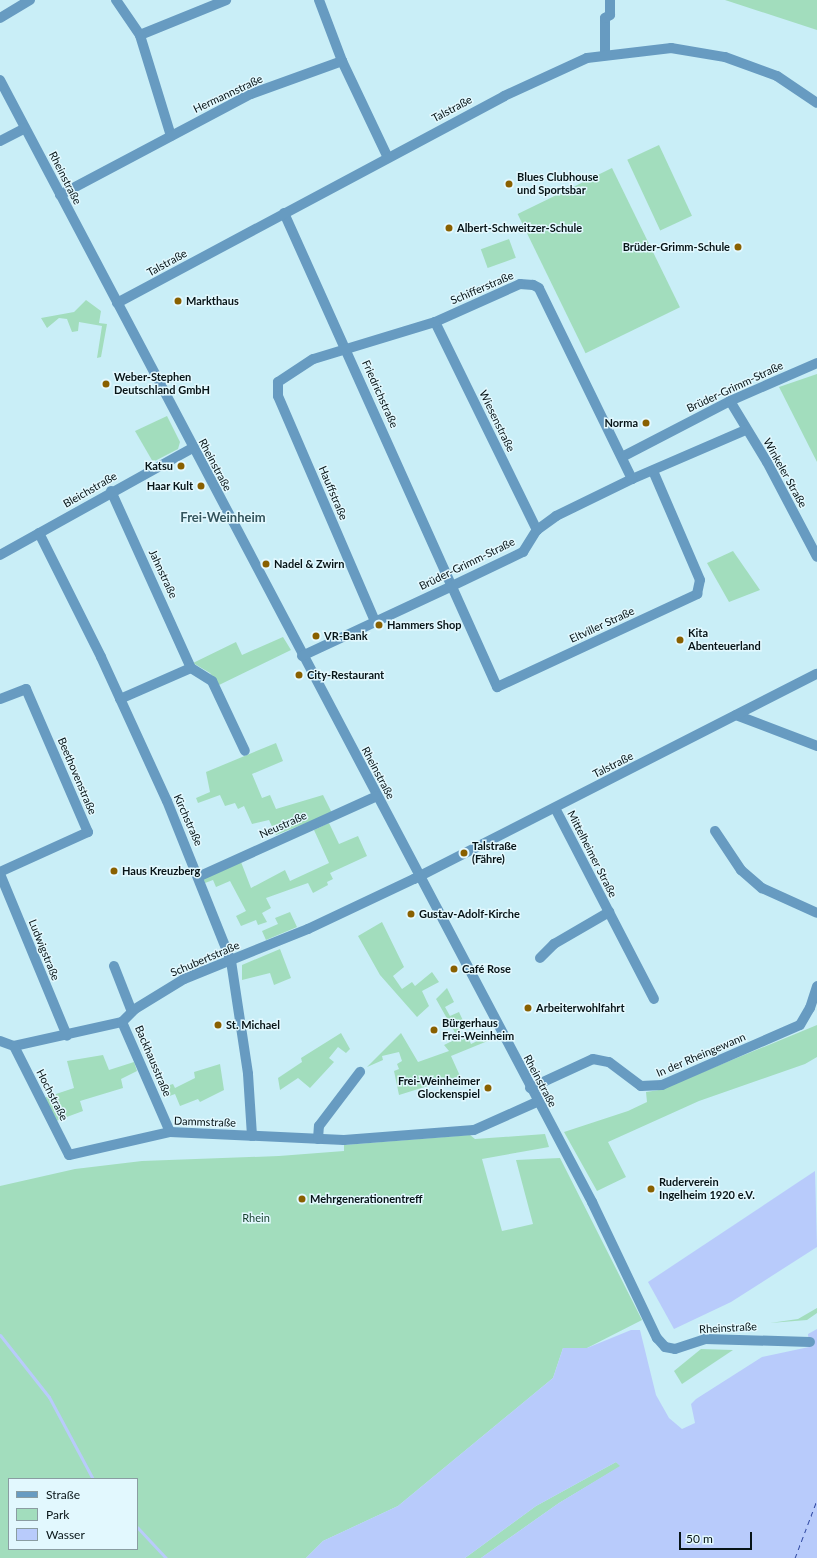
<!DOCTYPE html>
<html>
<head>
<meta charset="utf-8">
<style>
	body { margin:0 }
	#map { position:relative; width:817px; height:1558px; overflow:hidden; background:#c9eef7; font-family:Lato,sans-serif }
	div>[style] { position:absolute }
	.green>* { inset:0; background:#a2ddbd; transform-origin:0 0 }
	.water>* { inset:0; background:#b8cbfb }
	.stream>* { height:3px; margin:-1.5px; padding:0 1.5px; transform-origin:1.5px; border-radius:1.5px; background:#b8cbfb }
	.ferry>* { height:1px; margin-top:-0.5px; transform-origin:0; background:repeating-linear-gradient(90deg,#314aa3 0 5px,transparent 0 9px) }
	.minor>* { height:10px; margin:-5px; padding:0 5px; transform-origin:5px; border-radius:5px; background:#679bc1 }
	.dots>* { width:11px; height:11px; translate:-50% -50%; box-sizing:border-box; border:2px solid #e2f8fe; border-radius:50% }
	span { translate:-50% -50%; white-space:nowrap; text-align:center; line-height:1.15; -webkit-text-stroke:3px #e2f8fe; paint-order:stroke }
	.street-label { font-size:11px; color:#071417 }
	.poi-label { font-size:11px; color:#071417; font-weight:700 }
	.left { translate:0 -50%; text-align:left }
	.right { translate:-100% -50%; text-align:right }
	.park-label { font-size:11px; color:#153f2c }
	.quarter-label { font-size:13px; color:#34555d; font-weight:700 }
	.legend { position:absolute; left:8px; top:1478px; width:130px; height:72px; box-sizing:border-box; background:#e2f8fe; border:1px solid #8a9da2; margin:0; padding:5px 7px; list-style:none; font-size:12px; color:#071417 }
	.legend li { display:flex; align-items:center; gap:8px; height:20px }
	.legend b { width:20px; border:1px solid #8a9da2 }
	.scale { position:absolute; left:679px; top:1532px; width:73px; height:18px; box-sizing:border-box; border:2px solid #071417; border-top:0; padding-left:5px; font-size:12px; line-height:14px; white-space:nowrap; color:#071417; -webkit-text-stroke:3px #e2f8fe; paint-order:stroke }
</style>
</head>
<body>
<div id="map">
	<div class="green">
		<i style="clip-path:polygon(725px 0,817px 0,817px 30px)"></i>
		<i style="left:659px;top:145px;width:78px;height:35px;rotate:65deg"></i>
		<i style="left:612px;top:168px;width:155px;height:105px;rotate:64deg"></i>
		<i style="left:509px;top:239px;width:20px;height:30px;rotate:70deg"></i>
		<i style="clip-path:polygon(86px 300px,101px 311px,99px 323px,107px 324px,101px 357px,97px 358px,102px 326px,79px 322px,78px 331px,72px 332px,67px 319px,59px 318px,47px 328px,41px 318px,74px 312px)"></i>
		<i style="clip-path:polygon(817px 374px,817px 462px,779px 387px)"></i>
		<i style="clip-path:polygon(167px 416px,180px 442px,178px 449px,153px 462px,135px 431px)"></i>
		<i style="clip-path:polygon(733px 551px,760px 590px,729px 602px,707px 563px)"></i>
		<i style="clip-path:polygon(283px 637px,291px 650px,219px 685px,210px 673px,193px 663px,236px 642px,242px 655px)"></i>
		<i style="clip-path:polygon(276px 743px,283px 761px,252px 774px,262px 798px,270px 795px,276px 809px,323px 795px,332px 813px,276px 835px,269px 820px,252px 824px,244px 806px,238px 809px,235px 803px,225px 806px,220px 795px,198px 803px,196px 798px,210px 792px,206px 772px)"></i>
		<i style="clip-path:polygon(329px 823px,339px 844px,358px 836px,367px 856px,330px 873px,333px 879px,327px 882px,328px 885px,313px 893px,308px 883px,266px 898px,271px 908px,262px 913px,267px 922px,258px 925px,256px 920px,241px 926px,236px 916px,246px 911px,230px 881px,216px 887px,213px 880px,205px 883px,203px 878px,241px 862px,251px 888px,285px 870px,290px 881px,329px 863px,314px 830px)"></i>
		<i style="clip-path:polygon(290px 912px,297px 927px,266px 940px,262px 931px,278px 924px,275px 918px)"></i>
		<i style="clip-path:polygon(382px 922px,404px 967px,393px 976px,402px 989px,412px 982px,415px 986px,432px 972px,439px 982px,422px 991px,429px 1006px,417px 1017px,380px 975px,358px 936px)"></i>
		<i style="clip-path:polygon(280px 949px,291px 978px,274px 985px,270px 973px,242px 980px,242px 965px)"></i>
		<i style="clip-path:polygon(447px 988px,454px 1002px,445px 1007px,450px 1016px,459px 1012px,466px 1027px,457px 1031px,462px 1040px,468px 1037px,471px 1044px,492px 1034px,495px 1038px,451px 1056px,460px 1076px,399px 1095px,394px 1071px,399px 1069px,397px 1064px,402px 1061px,399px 1052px,382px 1056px,383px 1060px,367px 1067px,401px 1033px,418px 1062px,449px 1051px,444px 1045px,458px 1038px,436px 999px)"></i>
		<i style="clip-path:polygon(817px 1025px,817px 1057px,805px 1064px,699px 1101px,608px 1142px,626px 1177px,597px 1191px,564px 1132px,628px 1111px,647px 1102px,646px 1092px,659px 1090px)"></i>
		<i style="clip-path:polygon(341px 1033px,350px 1049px,346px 1053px,338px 1047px,329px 1058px,334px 1062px,310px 1088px,298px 1078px,280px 1090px,278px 1078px,302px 1062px,301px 1058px)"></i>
		<i style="clip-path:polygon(103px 1055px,109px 1070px,134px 1062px,137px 1071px,121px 1079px,123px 1088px,80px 1101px,83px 1111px,56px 1121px,44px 1098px,74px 1088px,67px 1061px)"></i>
		<i style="clip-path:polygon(220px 1064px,224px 1090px,200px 1102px,198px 1099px,180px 1106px,175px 1094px,164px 1098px,160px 1088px,173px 1084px,175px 1088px,195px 1078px,194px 1072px)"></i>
		<i style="clip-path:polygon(evenodd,545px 1134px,549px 1147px,482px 1159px,502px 1231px,533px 1224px,516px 1160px,560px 1158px,642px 1320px,587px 1348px,563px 1348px,553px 1378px,398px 1506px,323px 1541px,306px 1558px,0 1558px,0 1186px,75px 1169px,142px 1161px,279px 1156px,344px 1151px,344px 1145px,470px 1135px,475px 1139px,545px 1134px,9px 1479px,137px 1479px,137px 1549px,9px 1549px,9px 1479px)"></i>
		<i style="clip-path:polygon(817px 1308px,817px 1313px,807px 1320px,770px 1323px,798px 1319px)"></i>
		<i style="clip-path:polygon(701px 1349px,733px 1350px,682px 1384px,674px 1371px)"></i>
		<i style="clip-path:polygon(616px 1462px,621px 1466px,559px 1503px,481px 1558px,465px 1558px,536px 1506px)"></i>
	</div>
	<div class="water">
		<i style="clip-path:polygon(815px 1171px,817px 1247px,731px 1302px,674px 1329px,648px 1282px)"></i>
		<i style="clip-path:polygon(817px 1329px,817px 1558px,481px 1558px,559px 1503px,620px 1466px,616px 1462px,536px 1506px,465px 1558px,306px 1558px,323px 1541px,398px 1506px,553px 1378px,563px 1348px,587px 1348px,631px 1330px,640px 1330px,656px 1395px,669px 1418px,682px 1429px,695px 1423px,691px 1404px,696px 1399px,762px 1357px,809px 1347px,808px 1334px)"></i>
	</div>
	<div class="stream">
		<i style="left:0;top:1335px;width:79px;rotate:51.7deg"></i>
		<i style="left:49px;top:1397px;width:93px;rotate:61.8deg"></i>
		<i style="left:137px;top:1527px;width:42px;rotate:46.9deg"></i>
	</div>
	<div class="ferry">
		<i style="left:795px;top:1558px;width:62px;rotate:-69.2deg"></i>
	</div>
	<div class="minor">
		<i style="left:116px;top:0;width:42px;rotate:55.6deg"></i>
		<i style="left:319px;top:0;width:65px;rotate:69.3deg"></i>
		<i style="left:342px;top:61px;width:107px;rotate:64.6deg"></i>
		<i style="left:0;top:18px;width:35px;rotate:-31deg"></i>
		<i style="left:605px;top:54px;width:36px;rotate:-90deg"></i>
		<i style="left:605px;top:18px;width:6px;rotate:-31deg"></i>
		<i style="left:610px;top:15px;width:15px;rotate:-90deg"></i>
		<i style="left:0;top:80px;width:1269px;rotate:62.18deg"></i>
		<i style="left:592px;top:1202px;width:151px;rotate:64.5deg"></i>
		<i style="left:657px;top:1338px;width:12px;rotate:48deg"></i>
		<i style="left:665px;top:1347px;width:10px;rotate:11deg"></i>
		<i style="left:675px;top:1349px;width:32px;rotate:-18deg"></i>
		<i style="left:705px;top:1339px;width:105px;rotate:1.6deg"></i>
		<i style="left:171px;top:136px;width:106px;rotate:-107.1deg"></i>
		<i style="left:140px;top:35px;width:93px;rotate:-22.1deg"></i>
		<i style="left:0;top:141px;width:28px;rotate:-27deg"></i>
		<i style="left:60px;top:195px;width:216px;rotate:-27.9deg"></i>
		<i style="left:251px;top:94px;width:97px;rotate:-19.9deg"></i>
		<i style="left:284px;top:213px;width:520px;rotate:65.8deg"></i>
		<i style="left:497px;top:687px;width:221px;rotate:-24.9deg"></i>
		<i style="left:697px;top:594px;width:14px;rotate:-78deg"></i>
		<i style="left:700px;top:580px;width:119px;rotate:-113.3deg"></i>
		<i style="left:117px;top:303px;width:439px;rotate:-28.1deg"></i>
		<i style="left:504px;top:96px;width:91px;rotate:-24.6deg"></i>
		<i style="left:587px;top:58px;width:85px;rotate:-6.8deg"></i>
		<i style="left:671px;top:48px;width:55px;rotate:9.5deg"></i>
		<i style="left:725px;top:57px;width:55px;rotate:20.1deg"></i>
		<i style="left:777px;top:76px;width:48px;rotate:34deg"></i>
		<i style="left:435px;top:322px;width:232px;rotate:63.9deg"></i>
		<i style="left:730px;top:401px;width:71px;rotate:58.8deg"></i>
		<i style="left:767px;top:462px;width:107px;rotate:62.2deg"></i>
		<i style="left:622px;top:457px;width:122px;rotate:-27.4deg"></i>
		<i style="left:730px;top:401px;width:95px;rotate:-23.6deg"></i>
		<i style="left:632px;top:479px;width:124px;rotate:-23.3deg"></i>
		<i style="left:111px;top:491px;width:194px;rotate:65.7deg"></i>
		<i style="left:39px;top:533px;width:139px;rotate:63.4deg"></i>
		<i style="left:101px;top:657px;width:158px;rotate:65.4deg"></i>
		<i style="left:167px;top:801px;width:172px;rotate:68.2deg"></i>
		<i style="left:231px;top:961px;width:114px;rotate:81.4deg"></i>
		<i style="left:248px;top:1074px;width:62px;rotate:86.3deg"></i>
		<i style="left:0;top:555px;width:220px;rotate:-29.1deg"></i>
		<i style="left:302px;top:656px;width:166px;rotate:-25deg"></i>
		<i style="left:452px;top:586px;width:79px;rotate:-25.6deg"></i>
		<i style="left:523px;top:552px;width:26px;rotate:-58deg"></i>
		<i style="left:537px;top:530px;width:24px;rotate:-36deg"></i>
		<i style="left:556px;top:516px;width:85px;rotate:-26deg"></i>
		<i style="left:632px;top:479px;width:212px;rotate:-116deg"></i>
		<i style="left:539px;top:288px;width:7px;rotate:-153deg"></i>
		<i style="left:533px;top:285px;width:13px;rotate:-176deg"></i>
		<i style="left:520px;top:284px;width:93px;rotate:155.9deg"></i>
		<i style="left:435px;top:322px;width:127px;rotate:163.1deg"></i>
		<i style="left:313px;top:359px;width:42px;rotate:146.7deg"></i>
		<i style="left:278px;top:382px;width:14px;rotate:90deg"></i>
		<i style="left:278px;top:396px;width:245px;rotate:66.7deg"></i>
		<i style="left:191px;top:668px;width:25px;rotate:32deg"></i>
		<i style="left:212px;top:681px;width:77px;rotate:64.8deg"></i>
		<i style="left:0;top:699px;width:28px;rotate:-21deg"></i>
		<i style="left:26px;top:689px;width:156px;rotate:66.6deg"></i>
		<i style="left:88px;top:832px;width:97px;rotate:155.6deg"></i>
		<i style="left:120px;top:699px;width:77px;rotate:-23.6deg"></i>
		<i style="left:736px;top:715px;width:87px;rotate:20.9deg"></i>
		<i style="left:555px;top:808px;width:215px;rotate:62.6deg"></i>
		<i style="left:715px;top:831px;width:47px;rotate:56.3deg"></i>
		<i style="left:741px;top:870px;width:28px;rotate:41deg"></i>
		<i style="left:762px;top:888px;width:60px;rotate:24.4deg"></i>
		<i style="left:0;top:874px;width:175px;rotate:67.5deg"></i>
		<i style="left:200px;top:876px;width:194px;rotate:-24.3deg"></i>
		<i style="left:540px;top:958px;width:20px;rotate:-45deg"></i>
		<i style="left:554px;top:944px;width:64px;rotate:-30.2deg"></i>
		<i style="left:114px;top:966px;width:49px;rotate:68.6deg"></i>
		<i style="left:122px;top:1022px;width:120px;rotate:66.4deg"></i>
		<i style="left:0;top:1041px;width:15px;rotate:20deg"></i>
		<i style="left:14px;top:1046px;width:111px;rotate:-12.5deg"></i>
		<i style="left:122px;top:1022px;width:18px;rotate:-45deg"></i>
		<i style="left:135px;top:1009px;width:57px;rotate:-31.5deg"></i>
		<i style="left:184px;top:979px;width:134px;rotate:-22deg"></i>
		<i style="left:308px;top:929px;width:117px;rotate:-25.3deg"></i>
		<i style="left:414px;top:879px;width:452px;rotate:-27deg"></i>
		<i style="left:14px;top:1046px;width:122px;rotate:63.2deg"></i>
		<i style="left:69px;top:1155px;width:104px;rotate:-12.8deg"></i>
		<i style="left:170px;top:1132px;width:174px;rotate:2.6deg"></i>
		<i style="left:344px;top:1140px;width:130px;rotate:-4.4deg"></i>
		<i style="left:474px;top:1130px;width:69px;rotate:-24deg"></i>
		<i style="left:530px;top:1088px;width:69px;rotate:-24.7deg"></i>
		<i style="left:593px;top:1059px;width:16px;rotate:11deg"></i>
		<i style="left:609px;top:1062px;width:40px;rotate:37deg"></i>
		<i style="left:641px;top:1086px;width:21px;rotate:-3deg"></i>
		<i style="left:662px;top:1085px;width:150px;rotate:-23.5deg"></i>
		<i style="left:800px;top:1025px;width:20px;rotate:-60deg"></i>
		<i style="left:810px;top:1008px;width:23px;rotate:-72deg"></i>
		<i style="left:318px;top:1139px;width:13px;rotate:-86deg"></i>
		<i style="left:319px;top:1126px;width:68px;rotate:-52.8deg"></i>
	</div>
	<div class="dots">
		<i style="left:509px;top:184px;background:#896000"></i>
		<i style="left:449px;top:228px;background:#896000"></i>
		<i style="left:738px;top:247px;background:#896000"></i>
		<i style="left:178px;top:301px;background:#896000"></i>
		<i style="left:106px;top:384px;background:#896000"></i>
		<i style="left:646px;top:423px;background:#896000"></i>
		<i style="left:181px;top:466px;background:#896000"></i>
		<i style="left:201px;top:486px;background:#896000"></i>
		<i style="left:266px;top:564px;background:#896000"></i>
		<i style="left:379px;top:625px;background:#896000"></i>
		<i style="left:316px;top:636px;background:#896000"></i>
		<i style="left:680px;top:640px;background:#896000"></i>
		<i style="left:299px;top:675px;background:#896000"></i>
		<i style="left:464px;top:853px;background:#896000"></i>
		<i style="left:114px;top:871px;background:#896000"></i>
		<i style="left:411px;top:914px;background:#896000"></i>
		<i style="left:454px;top:969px;background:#896000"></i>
		<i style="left:528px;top:1008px;background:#896000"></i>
		<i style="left:218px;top:1025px;background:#896000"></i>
		<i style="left:434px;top:1030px;background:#896000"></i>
		<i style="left:488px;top:1088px;background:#896000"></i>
		<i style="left:651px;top:1189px;background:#896000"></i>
		<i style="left:302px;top:1199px;background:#896000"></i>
	</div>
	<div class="street-label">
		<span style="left:228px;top:94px;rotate:-25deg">Hermannstraße</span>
		<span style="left:452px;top:109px;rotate:-28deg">Talstraße</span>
		<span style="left:65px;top:178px;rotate:63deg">Rheinstraße</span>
		<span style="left:167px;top:263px;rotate:-29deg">Talstraße</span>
		<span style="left:482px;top:288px;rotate:-23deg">Schifferstraße</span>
		<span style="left:735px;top:387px;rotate:-25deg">Brüder-Grimm-Straße</span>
		<span style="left:380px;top:394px;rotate:66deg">Friedrichstraße</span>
		<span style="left:497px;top:421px;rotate:64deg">Wiesenstraße</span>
		<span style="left:215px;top:465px;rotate:62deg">Rheinstraße</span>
		<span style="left:785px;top:473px;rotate:61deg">Winkeler Straße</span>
		<span style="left:90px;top:490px;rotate:-30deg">Bleichstraße</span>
		<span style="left:333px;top:493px;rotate:67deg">Hauffstraße</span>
		<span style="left:467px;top:564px;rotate:-26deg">Brüder-Grimm-Straße</span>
		<span style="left:163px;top:574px;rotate:65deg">Jahnstraße</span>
		<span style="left:602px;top:625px;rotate:-25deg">Eltviller Straße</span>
		<span style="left:613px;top:765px;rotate:-27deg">Talstraße</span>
		<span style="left:378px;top:773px;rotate:62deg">Rheinstraße</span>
		<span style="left:77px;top:776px;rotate:67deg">Beethovenstraße</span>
		<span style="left:188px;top:820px;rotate:66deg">Kirchstraße</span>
		<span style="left:283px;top:825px;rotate:-24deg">Neustraße</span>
		<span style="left:592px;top:854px;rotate:63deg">Mittelheimer Straße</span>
		<span style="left:44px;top:950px;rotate:68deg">Ludwigstraße</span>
		<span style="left:205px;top:959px;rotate:-23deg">Schubertstraße</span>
		<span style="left:701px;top:1055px;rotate:-23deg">In der Rheingewann</span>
		<span style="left:153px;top:1061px;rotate:67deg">Backhausstraße</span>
		<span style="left:540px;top:1081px;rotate:62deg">Rheinstraße</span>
		<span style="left:52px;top:1095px;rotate:63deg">Hochstraße</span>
		<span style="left:205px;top:1122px;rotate:2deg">Dammstraße</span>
		<span style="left:728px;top:1328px;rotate:-3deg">Rheinstraße</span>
	</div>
	<div class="poi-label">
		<span class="left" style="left:517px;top:184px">Blues Clubhouse<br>und Sportsbar</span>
		<span class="left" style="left:457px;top:228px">Albert-Schweitzer-Schule</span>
		<span class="right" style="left:730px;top:247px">Brüder-Grimm-Schule</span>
		<span class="left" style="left:186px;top:301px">Markthaus</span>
		<span class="left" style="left:114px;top:384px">Weber-Stephen<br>Deutschland GmbH</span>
		<span class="right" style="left:638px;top:423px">Norma</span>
		<span class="right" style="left:173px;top:466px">Katsu</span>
		<span class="right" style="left:193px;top:486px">Haar Kult</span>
		<span class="left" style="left:274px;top:564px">Nadel &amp; Zwirn</span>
		<span class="left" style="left:387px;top:625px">Hammers Shop</span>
		<span class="left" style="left:688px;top:640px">Kita<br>Abenteuerland</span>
		<span class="left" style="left:324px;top:636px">VR-Bank</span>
		<span class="left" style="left:307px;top:675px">City-Restaurant</span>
		<span class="left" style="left:472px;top:853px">Talstraße<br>(Fähre)</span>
		<span class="left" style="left:122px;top:871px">Haus Kreuzberg</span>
		<span class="left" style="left:419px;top:914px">Gustav-Adolf-Kirche</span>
		<span class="left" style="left:462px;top:969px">Café Rose</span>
		<span class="left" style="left:536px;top:1008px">Arbeiterwohlfahrt</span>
		<span class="left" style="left:442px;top:1030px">Bürgerhaus<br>Frei-Weinheim</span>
		<span class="left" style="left:226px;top:1025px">St. Michael</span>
		<span class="right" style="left:480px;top:1088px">Frei-Weinheimer<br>Glockenspiel</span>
		<span class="left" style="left:659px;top:1189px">Ruderverein<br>Ingelheim 1920 e.V.</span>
		<span class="left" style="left:310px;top:1199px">Mehrgenerationentreff</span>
	</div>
	<div class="park-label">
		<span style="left:256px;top:1218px">Rhein</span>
	</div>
	<div class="quarter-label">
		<span style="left:223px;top:517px">Frei-Weinheim</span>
	</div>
	<ul class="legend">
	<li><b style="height:5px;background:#679bc1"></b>Straße</li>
	<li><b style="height:11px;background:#a2ddbd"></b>Park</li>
	<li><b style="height:11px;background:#b8cbfb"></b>Wasser</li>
	</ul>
	<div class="scale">50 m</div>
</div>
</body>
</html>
